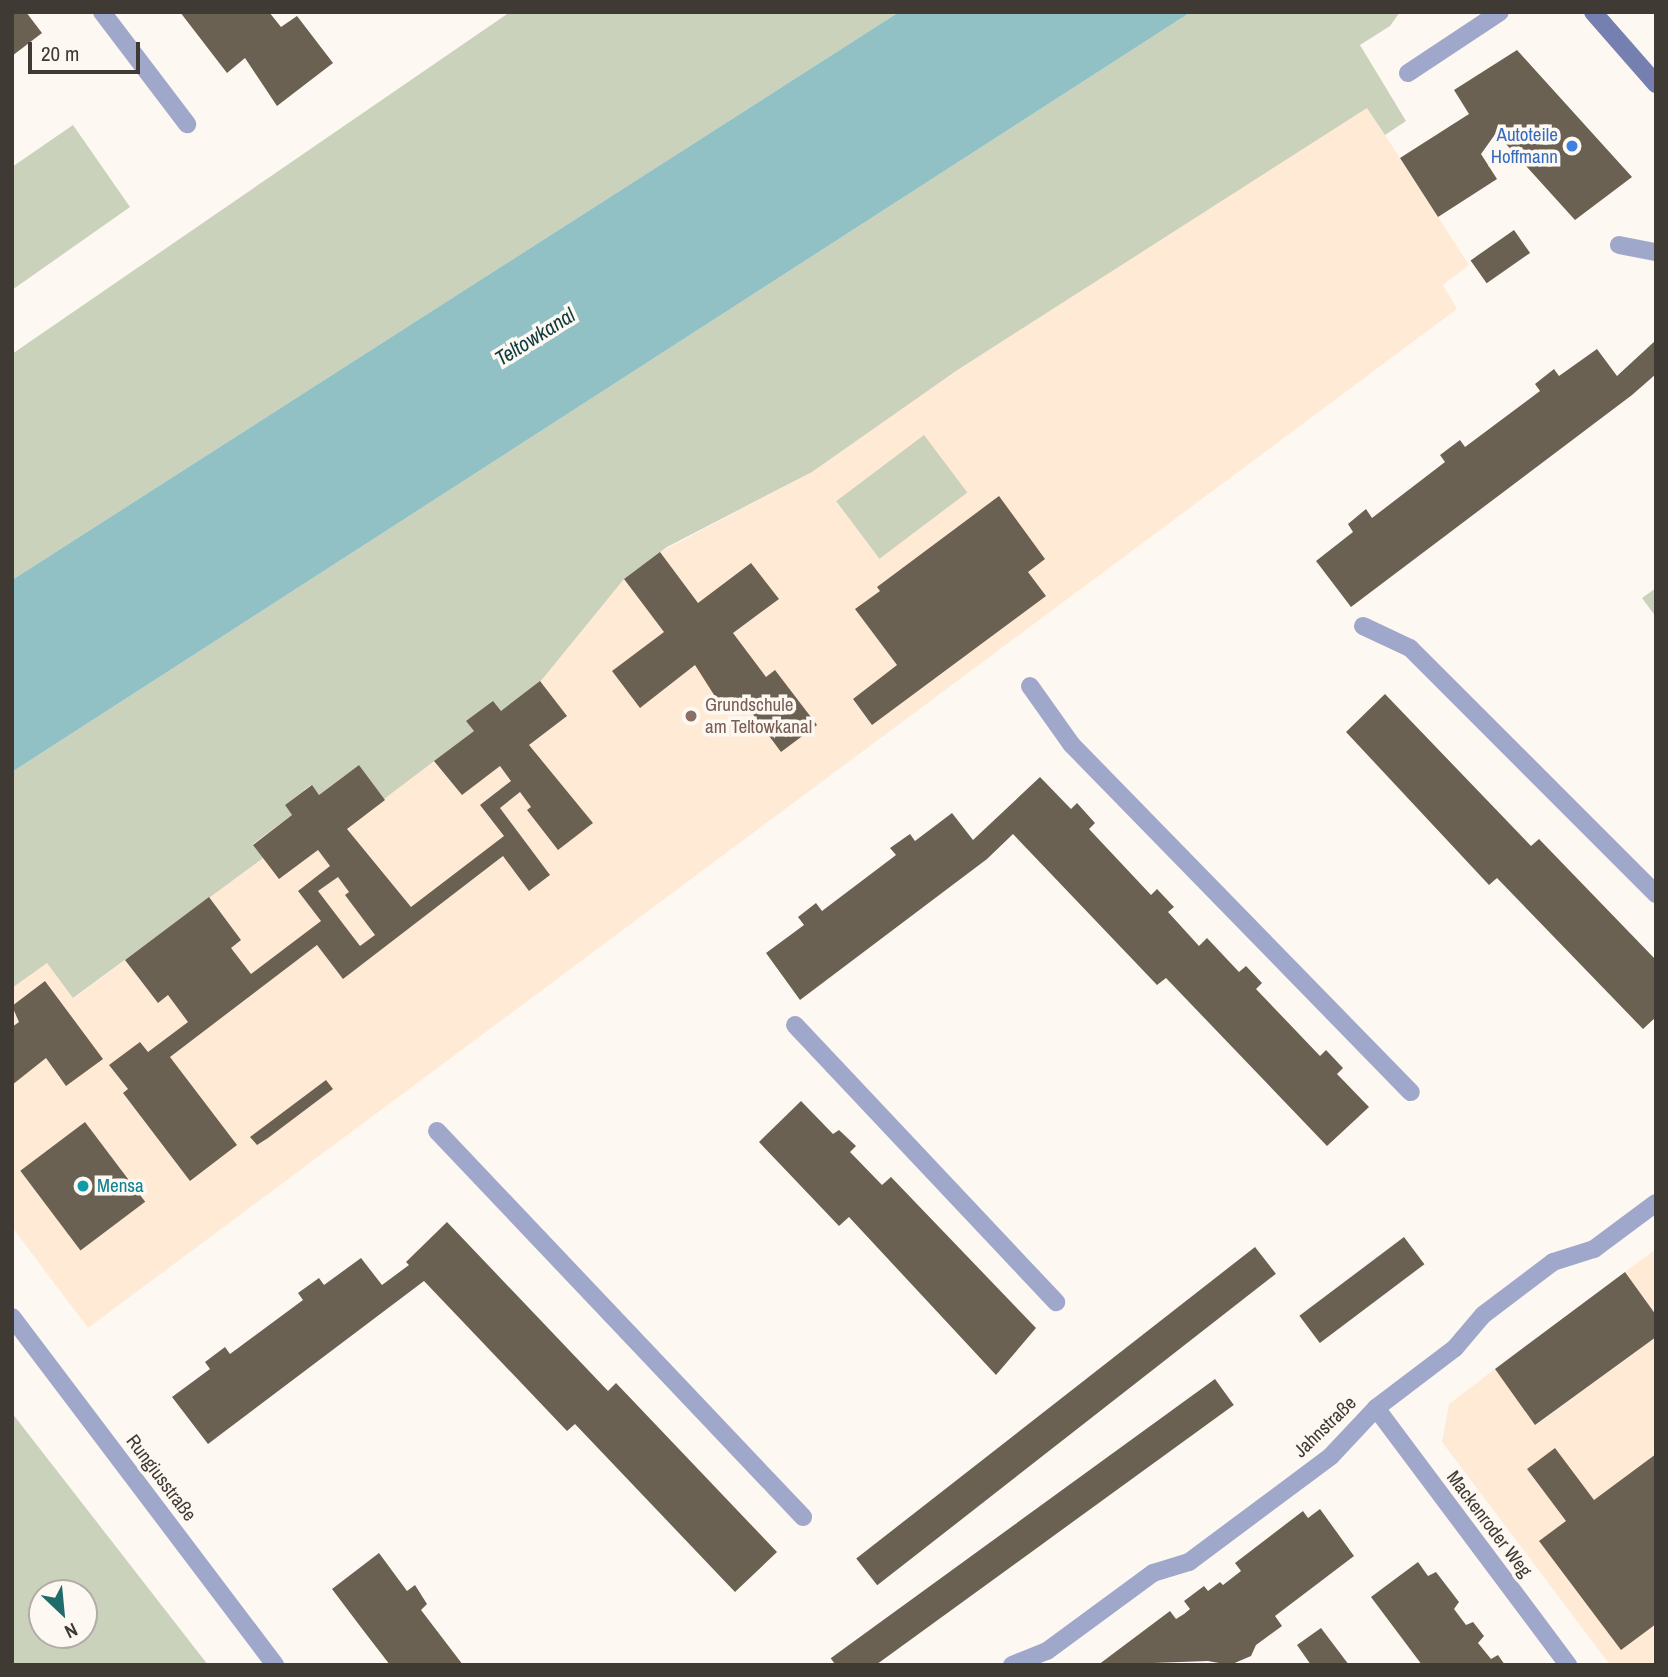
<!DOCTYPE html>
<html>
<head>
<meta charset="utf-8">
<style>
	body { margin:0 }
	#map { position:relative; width:1668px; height:1677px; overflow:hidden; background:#fef8f2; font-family:"Archivo Narrow",sans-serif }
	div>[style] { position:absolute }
	.built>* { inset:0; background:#ffebd5 }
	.green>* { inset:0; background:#cad2bc; transform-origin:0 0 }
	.water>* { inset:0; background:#92c1c5 }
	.building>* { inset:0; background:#6b6152; transform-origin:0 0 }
	.service>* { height:18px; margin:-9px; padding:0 9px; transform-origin:9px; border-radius:9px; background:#9fa8ca }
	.minor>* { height:18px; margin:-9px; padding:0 9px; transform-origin:9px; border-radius:9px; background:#9fa8ca }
	.secondary>* { height:18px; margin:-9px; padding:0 9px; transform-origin:9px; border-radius:9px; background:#7580b1 }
	.dots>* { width:19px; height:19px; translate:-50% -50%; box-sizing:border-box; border:4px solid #fef8f2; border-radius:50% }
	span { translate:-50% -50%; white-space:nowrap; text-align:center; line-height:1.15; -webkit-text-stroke:7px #fef8f2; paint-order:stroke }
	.shop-label { font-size:19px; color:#366cbe }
	.right { translate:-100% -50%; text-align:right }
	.education-label { font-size:19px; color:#785e54 }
	.left { translate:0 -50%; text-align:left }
	.culture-label { font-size:19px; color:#0d838f }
	.street-label { font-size:19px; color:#3f3a33 }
	.water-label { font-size:21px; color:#0d3b3e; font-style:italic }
	.frame { position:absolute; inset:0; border:14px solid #3f3a33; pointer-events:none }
	.north { position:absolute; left:28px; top:1579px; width:70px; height:70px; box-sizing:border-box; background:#fef8f2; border:2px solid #b2aca6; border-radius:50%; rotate:154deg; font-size:19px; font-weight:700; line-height:28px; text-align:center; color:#3f3a33 }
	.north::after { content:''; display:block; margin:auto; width:24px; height:32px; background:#206c6b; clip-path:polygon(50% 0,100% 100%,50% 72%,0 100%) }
	.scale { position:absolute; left:28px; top:42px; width:112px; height:32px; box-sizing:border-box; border:4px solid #3f3a33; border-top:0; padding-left:9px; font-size:21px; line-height:24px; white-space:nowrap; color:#3f3a33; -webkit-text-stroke:5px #fef8f2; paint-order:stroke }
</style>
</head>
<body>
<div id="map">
	<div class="built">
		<i style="clip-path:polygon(1367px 107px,1469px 265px,1443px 285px,1457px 309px,88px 1328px,12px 1227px,12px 988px,47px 962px,74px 998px,262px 858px,253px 845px,292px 815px,285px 805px,312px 785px,320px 795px,359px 765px,384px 798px,473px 732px,466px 721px,493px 701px,500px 711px,540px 681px,624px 579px,660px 552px,812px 472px,956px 371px)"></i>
		<i style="clip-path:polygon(1656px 1249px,1656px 1315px,1625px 1272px)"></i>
		<i style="clip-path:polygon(1656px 1337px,1656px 1665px,1610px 1665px,1442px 1442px,1449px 1404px,1495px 1369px,1536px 1425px)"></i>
	</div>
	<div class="green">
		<i style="clip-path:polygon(510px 12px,899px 12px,12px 580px,12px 354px)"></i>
		<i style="clip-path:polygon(1191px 12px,1400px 12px,1390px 26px,1360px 45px,1406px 121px,1385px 135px,1367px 108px,956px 371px,812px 472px,667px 547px,624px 579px,540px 682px,501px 711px,467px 722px,474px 731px,384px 799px,359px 765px,319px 795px,311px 785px,285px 805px,292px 815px,253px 844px,263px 858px,73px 998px,47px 963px,12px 988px,12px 772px)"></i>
		<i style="clip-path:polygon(73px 125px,130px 207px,12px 290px,12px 167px)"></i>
		<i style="left:924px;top:435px;width:72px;height:110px;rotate:53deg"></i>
		<i style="clip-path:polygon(1656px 588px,1656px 617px,1642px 598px)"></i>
		<i style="clip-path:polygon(evenodd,12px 1413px,208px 1665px,12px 1665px,12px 1413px,84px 1593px,84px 1635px,42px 1635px,42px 1593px,84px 1593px)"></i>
	</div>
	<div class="water">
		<i style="clip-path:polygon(899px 12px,1191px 12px,12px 772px,12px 580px)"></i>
	</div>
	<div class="building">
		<i style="clip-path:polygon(12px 12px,26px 12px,42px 33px,12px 56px)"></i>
		<i style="clip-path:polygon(180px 12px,269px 12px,281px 27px,297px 16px,333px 63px,277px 106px,245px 58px,227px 73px)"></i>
		<i style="clip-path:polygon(1517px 50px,1632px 177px,1575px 220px,1496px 133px,1481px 154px,1497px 179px,1438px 217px,1400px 158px,1469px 114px,1454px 90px)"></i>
		<i style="left:1514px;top:230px;width:28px;height:53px;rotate:55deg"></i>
		<i style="clip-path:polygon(1656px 340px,1656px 374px,1632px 395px,1351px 607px,1316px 561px,1353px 532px,1348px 524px,1366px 509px,1372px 518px,1445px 462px,1440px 455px,1460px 440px,1465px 447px,1540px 391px,1535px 384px,1554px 369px,1559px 376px,1597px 349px,1617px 376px)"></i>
		<i style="clip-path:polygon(999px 496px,1045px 559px,1028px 572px,1046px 596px,872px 725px,853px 699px,897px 665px,855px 609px,880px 591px,877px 587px)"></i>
		<i style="clip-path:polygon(660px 552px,698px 603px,751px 563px,779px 599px,733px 633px,766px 677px,775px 670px,817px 725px,781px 752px,740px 697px,723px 709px,695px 665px,640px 708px,612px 671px,664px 632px,624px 579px)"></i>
		<i style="clip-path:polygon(evenodd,540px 681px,567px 716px,529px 745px,593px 823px,558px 850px,527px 810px,531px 807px,520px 792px,500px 808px,550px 875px,529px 891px,503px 856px,343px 979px,317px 945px,170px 1057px,237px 1145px,190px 1181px,123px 1093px,128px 1089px,109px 1065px,140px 1042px,148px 1052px,188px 1022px,168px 995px,158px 1003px,125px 960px,209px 897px,241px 940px,231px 948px,251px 974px,321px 921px,298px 891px,330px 866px,318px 850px,279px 879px,253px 845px,292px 815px,285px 805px,312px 785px,319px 795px,359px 765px,385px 800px,347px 829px,411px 907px,504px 836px,480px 805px,511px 781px,500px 766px,462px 795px,434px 761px,474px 731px,466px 721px,493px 701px,501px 711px,540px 681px,338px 877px,349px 892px,345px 895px,375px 935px,360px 946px,318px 891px,338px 877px)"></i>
		<i style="clip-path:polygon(1385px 694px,1531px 846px,1539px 839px,1656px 960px,1656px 1017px,1643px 1029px,1497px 878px,1489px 885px,1346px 732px)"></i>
		<i style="clip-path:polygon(1040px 777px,1071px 809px,1077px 803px,1095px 823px,1089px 829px,1151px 895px,1157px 889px,1174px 907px,1168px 912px,1199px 946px,1207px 938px,1239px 972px,1246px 966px,1262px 983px,1256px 989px,1320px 1056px,1326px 1050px,1343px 1068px,1337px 1074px,1369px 1107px,1327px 1146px,1166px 978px,1157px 985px,1013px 834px,987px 859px,800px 1000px,766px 953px,804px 925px,798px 917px,816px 903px,822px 911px,896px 855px,890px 848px,910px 834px,915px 841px,952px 813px,973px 840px)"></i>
		<i style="clip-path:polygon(45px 981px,103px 1059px,66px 1086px,46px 1058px,12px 1085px,12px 1027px,19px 1022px,12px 1006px)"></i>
		<i style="clip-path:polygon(326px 1080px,333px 1089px,268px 1138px,257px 1145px,250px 1137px)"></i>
		<i style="clip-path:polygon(801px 1101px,833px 1134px,839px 1130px,856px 1146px,850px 1152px,882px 1185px,891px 1177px,1036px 1328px,996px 1375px,849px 1217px,839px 1226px,759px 1142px)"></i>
		<i style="left:85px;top:1122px;width:100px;height:81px;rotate:53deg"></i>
		<i style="clip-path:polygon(447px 1222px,608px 1391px,616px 1383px,777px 1552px,735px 1592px,575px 1424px,567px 1431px,424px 1281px,208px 1444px,172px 1397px,210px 1369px,205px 1362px,225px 1347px,230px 1354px,303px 1300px,298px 1293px,319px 1278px,324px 1285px,361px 1258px,382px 1285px,409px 1265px,406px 1262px)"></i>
		<i style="left:1404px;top:1237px;width:34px;height:131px;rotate:53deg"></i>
		<i style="left:1255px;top:1247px;width:34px;height:506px;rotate:52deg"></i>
		<i style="clip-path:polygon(1625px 1272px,1656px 1315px,1656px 1337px,1535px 1425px,1495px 1369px)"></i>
		<i style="left:1215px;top:1379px;width:32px;height:475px;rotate:54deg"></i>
		<i style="clip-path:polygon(1555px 1448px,1594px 1500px,1656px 1454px,1656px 1624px,1621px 1650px,1539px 1541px,1566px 1521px,1527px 1469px)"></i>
		<i style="clip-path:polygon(1320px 1509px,1354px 1556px,1275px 1616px,1282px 1626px,1256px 1645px,1251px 1656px,1230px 1665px,1208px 1661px,1098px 1665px,1170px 1611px,1176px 1619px,1184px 1614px,1190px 1609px,1184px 1601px,1204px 1586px,1208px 1591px,1220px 1582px,1223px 1585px,1241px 1571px,1235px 1563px,1303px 1511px,1308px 1518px)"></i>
		<i style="clip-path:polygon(379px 1553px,407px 1591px,415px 1585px,427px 1604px,421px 1610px,463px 1665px,390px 1665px,363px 1630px,332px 1589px)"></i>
		<i style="clip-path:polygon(1418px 1562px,1428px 1576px,1436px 1572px,1459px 1602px,1454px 1609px,1466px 1625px,1473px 1622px,1484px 1636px,1478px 1643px,1491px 1659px,1498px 1655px,1505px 1665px,1422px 1665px,1371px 1597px)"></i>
		<i style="clip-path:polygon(1321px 1628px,1349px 1665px,1311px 1665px,1297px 1645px)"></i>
	</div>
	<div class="service">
		<i style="left:1408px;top:73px;width:110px;rotate:-33.5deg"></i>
		<i style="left:1619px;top:245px;width:38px;rotate:11deg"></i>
		<i style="left:1363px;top:626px;width:52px;rotate:25.1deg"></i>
		<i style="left:1410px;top:648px;width:348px;rotate:45deg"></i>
		<i style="left:1030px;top:686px;width:72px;rotate:54.6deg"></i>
		<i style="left:1072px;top:745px;width:485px;rotate:45.7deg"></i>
		<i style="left:795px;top:1025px;width:381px;rotate:46.7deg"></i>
		<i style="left:437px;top:1131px;width:532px;rotate:46.52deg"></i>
	</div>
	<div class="minor">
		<i style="left:102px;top:12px;width:141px;rotate:52.8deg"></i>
		<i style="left:12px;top:1317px;width:436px;rotate:52.9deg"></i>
		<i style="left:1376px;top:1408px;width:321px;rotate:53.2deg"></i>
		<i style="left:1012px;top:1665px;width:38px;rotate:-22deg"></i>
		<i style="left:1047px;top:1651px;width:132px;rotate:-36.3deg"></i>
		<i style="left:1153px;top:1573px;width:38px;rotate:-17deg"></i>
		<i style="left:1189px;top:1562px;width:177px;rotate:-36.7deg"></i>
		<i style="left:1331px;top:1456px;width:66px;rotate:-46.8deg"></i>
		<i style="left:1376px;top:1408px;width:99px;rotate:-37.2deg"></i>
		<i style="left:1455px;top:1348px;width:43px;rotate:-49.7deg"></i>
		<i style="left:1483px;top:1315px;width:88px;rotate:-37.1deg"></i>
		<i style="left:1553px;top:1262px;width:43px;rotate:-17.6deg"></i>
		<i style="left:1594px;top:1249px;width:77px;rotate:-36.6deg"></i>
	</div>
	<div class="secondary">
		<i style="left:1593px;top:12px;width:96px;rotate:48.8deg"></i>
	</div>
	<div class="dots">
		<i style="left:1572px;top:146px;background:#3f7fe0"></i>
		<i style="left:691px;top:716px;background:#8d6e63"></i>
		<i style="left:83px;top:1186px;background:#0f9aa8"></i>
	</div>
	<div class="shop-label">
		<span class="right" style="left:1558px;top:146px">Autoteile<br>Hoffmann</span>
	</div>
	<div class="education-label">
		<span class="left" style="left:705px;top:716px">Grundschule<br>am Teltowkanal</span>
	</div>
	<div class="culture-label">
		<span class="left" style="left:97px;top:1186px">Mensa</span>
	</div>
	<div class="street-label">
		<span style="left:1325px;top:1427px;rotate:-44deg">Jahnstraße</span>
		<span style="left:161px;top:1478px;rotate:53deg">Rungiusstraße</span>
		<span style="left:1489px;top:1524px;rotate:53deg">Mackenroder Weg</span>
	</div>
	<div class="water-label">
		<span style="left:535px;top:337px;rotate:-32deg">Teltowkanal</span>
	</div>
	<div class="frame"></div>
	<div class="north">N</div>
	<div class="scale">20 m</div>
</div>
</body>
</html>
